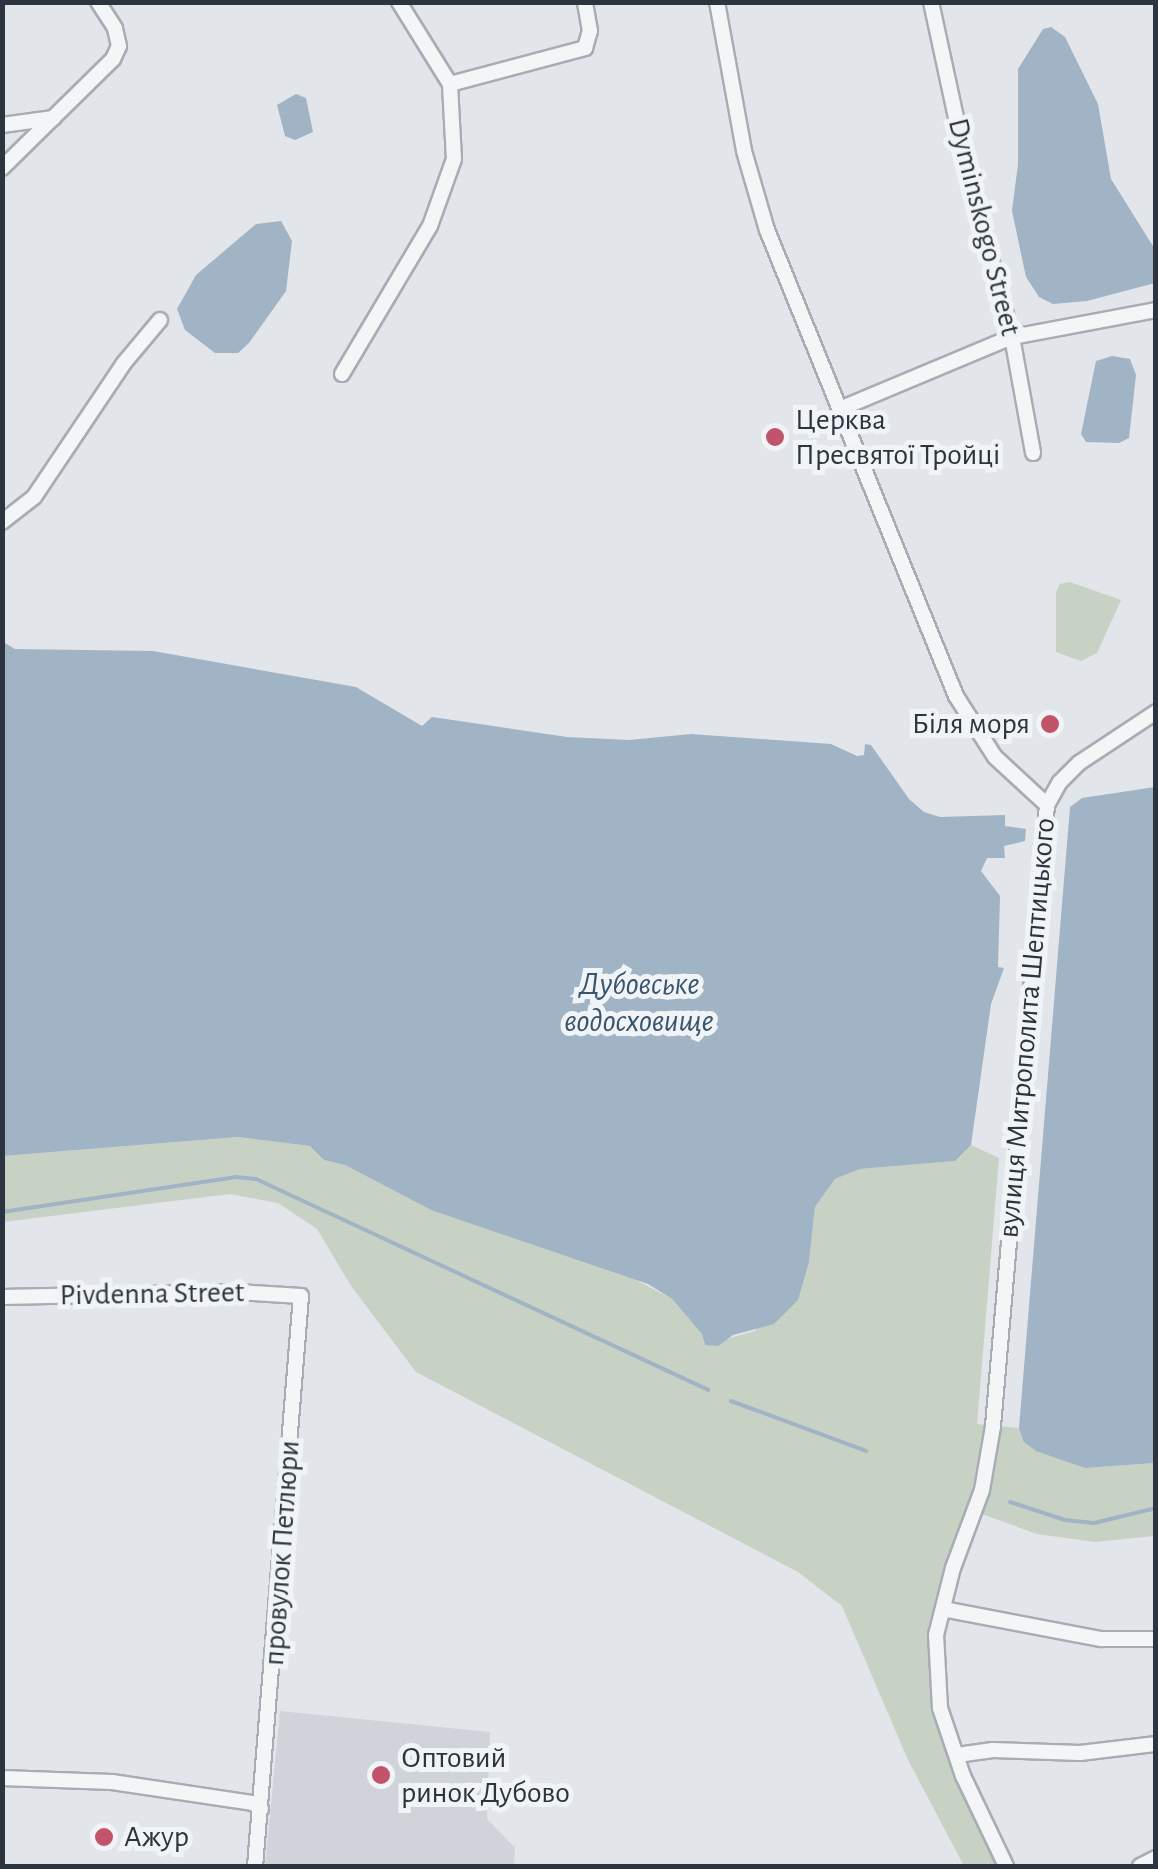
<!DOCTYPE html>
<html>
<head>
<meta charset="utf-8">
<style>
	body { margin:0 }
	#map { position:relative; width:1158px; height:1869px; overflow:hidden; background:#e2e5e9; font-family:"Alegreya Sans",sans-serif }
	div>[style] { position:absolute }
	.built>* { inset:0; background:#d0d4da }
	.green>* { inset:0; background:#c8d2c4 }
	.water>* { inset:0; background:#a0b4c5 }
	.stream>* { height:4px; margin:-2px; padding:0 2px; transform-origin:2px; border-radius:2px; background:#a0b4c5 }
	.roads { filter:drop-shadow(2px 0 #a8acb3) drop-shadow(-2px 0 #a8acb3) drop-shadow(0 2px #a8acb3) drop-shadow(0 -2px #a8acb3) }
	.minor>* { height:14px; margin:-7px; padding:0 7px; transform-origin:7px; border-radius:7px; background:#f4f5f7 }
	.dots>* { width:28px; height:28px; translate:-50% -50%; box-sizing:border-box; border:5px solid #f1f4f6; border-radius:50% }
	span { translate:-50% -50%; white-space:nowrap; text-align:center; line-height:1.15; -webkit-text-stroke:10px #f1f4f6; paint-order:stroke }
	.street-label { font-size:30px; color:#2c343f }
	.poi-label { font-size:30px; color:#2c343f }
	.left { translate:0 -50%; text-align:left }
	.right { translate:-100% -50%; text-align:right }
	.water-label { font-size:32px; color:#39546f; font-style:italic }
	.frame { position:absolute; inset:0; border:5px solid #2c343f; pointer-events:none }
</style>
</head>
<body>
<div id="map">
	<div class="built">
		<i style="clip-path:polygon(280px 1711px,490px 1732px,487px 1819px,515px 1848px,514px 1866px,265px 1866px)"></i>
	</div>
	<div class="green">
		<i style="clip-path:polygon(1070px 582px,1121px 600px,1097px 653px,1081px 661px,1056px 652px,1056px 592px,1060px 584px)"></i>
		<i style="clip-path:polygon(238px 1137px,311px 1146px,324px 1160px,345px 1165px,431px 1210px,621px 1272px,672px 1299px,702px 1334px,705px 1345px,755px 1331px,809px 1262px,815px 1207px,835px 1179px,860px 1169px,954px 1161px,971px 1145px,999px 1158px,977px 1424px,1019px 1428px,1023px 1441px,1084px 1468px,1155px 1463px,1153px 1536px,1095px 1542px,1037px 1534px,979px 1513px,929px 1634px,934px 1710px,999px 1866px,964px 1866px,908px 1760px,842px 1606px,798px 1572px,416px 1372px,351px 1286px,317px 1229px,278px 1203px,230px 1194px,3px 1222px,3px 1156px)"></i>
	</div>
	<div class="water">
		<i style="clip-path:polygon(1051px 27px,1065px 37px,1098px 104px,1111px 179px,1156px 251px,1155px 283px,1087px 301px,1053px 304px,1039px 297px,1026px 277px,1012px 211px,1018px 164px,1018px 69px,1043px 29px)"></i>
		<i style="clip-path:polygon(296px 94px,306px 98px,313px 132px,295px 140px,285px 136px,277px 105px)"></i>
		<i style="clip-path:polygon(281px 221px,292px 241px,286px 291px,249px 343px,238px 353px,215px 353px,185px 330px,177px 309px,196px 275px,256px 224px)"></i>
		<i style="clip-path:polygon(1112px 356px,1130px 359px,1136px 375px,1129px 438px,1119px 443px,1086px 442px,1081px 434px,1096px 361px)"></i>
		<i style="clip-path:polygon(5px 643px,15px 649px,153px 651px,356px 687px,422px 726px,432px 717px,567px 737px,629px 740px,691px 734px,831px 744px,857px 756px,864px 755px,865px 744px,871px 745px,909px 799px,924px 812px,940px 817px,1005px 815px,1005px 826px,1026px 829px,1025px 841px,1004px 846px,1005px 858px,987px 858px,981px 871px,1000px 896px,998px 967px,1004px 968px,991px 1004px,971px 1145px,955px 1161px,860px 1169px,835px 1179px,815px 1207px,809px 1262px,798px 1300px,774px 1324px,733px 1335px,718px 1346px,705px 1345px,702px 1334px,672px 1299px,648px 1284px,431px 1210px,345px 1165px,324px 1160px,310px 1146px,238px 1137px,3px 1156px)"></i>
		<i style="clip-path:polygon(1155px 787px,1155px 1463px,1085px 1468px,1036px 1451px,1023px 1441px,1019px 1428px,1070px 807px,1082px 798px)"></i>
	</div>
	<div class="stream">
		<i style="left:2px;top:1212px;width:237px;rotate:-8.5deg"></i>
		<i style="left:236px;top:1177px;width:20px;rotate:6deg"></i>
		<i style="left:256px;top:1179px;width:499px;rotate:25deg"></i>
		<i style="left:731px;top:1401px;width:144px;rotate:20.3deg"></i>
		<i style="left:1010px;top:1502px;width:58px;rotate:18.1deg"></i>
		<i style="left:1065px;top:1520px;width:29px;rotate:6deg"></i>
		<i style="left:1094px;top:1523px;width:64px;rotate:-13.6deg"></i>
	</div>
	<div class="roads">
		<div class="minor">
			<i style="left:717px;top:2px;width:151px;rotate:79.7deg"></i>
			<i style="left:744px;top:151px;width:82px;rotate:73.8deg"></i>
			<i style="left:767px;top:230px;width:503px;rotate:67.92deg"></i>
			<i style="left:956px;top:696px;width:72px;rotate:57.4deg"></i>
			<i style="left:995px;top:757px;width:71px;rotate:42.7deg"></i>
			<i style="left:931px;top:2px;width:171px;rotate:77.8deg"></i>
			<i style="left:967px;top:169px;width:174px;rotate:75deg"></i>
			<i style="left:1012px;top:337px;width:118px;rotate:79.7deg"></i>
			<i style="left:450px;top:84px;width:140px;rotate:-14.9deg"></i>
			<i style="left:585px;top:48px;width:18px;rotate:-74deg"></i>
			<i style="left:590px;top:31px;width:29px;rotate:-100deg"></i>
			<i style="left:2px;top:125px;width:52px;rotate:-7.7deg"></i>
			<i style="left:2px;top:168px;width:156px;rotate:-44.5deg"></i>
			<i style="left:113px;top:59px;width:14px;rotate:-65deg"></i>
			<i style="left:119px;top:46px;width:18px;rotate:-103deg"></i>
			<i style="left:115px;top:28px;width:31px;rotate:-123deg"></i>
			<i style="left:342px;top:374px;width:172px;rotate:-59.3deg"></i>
			<i style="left:430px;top:226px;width:71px;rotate:-70.3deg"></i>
			<i style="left:454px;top:159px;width:75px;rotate:-93.1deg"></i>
			<i style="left:450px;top:84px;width:97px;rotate:-121.9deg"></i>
			<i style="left:842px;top:408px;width:184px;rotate:-22.7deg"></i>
			<i style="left:1012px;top:337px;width:147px;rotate:-10.6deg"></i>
			<i style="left:2px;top:522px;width:41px;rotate:-38deg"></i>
			<i style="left:34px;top:497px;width:161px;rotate:-56.1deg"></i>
			<i style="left:124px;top:363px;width:56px;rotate:-50.1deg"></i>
			<i style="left:2px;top:1297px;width:235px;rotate:-1.2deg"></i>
			<i style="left:237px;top:1292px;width:64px;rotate:3.6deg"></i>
			<i style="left:301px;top:1296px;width:572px;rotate:94.61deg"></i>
			<i style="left:943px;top:1609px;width:161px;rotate:10.8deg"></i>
			<i style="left:1101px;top:1639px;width:55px"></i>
			<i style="left:957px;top:1755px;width:36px;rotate:-8deg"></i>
			<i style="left:993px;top:1750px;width:87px;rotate:2deg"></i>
			<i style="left:1080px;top:1753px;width:77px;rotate:-6.8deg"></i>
			<i style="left:2px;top:1778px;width:110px;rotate:2.1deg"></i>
			<i style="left:112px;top:1782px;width:143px;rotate:8.5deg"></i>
			<i style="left:253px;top:1803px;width:10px;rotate:37deg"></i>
			<i style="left:1006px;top:1866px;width:100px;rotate:-115.5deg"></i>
			<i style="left:963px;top:1776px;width:72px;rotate:-108.7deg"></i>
			<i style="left:940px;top:1708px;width:73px;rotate:-93.1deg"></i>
			<i style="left:936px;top:1635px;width:69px;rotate:-75.8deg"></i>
			<i style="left:953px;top:1568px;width:83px;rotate:-69.6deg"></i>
			<i style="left:982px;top:1490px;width:65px;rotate:-80.2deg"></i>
			<i style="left:993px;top:1426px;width:623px;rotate:-85.03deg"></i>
			<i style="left:1047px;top:805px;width:26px;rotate:-61deg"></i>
			<i style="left:1060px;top:782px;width:27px;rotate:-45deg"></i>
			<i style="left:1079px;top:763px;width:92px;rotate:-33.5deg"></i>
			<i style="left:1140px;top:1866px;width:18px;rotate:-27deg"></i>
		</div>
	</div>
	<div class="dots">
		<i style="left:775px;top:437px;background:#c1536a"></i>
		<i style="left:1050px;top:724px;background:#c1536a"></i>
		<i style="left:381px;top:1775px;background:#c1536a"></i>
		<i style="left:104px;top:1837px;background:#c1536a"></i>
	</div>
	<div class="street-label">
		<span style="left:984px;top:227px;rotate:76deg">Dyminskogo Street</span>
		<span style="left:1027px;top:1028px;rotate:-85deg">вулиця Митрополита Шептицького</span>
		<span style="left:152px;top:1294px;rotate:-1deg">Pivdenna Street</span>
		<span style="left:282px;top:1553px;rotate:-86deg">провулок Петлюри</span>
	</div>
	<div class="poi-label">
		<span class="left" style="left:795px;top:437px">Церква<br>Пресвятої Тройці</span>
		<span class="right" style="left:1030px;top:724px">Біля моря</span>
		<span class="left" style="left:401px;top:1775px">Оптовий<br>ринок Дубово</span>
		<span class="left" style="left:124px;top:1837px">Ажур</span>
	</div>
	<div class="water-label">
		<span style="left:639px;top:1003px">Дубовське<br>водосховище</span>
	</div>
	<div class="frame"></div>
</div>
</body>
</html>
